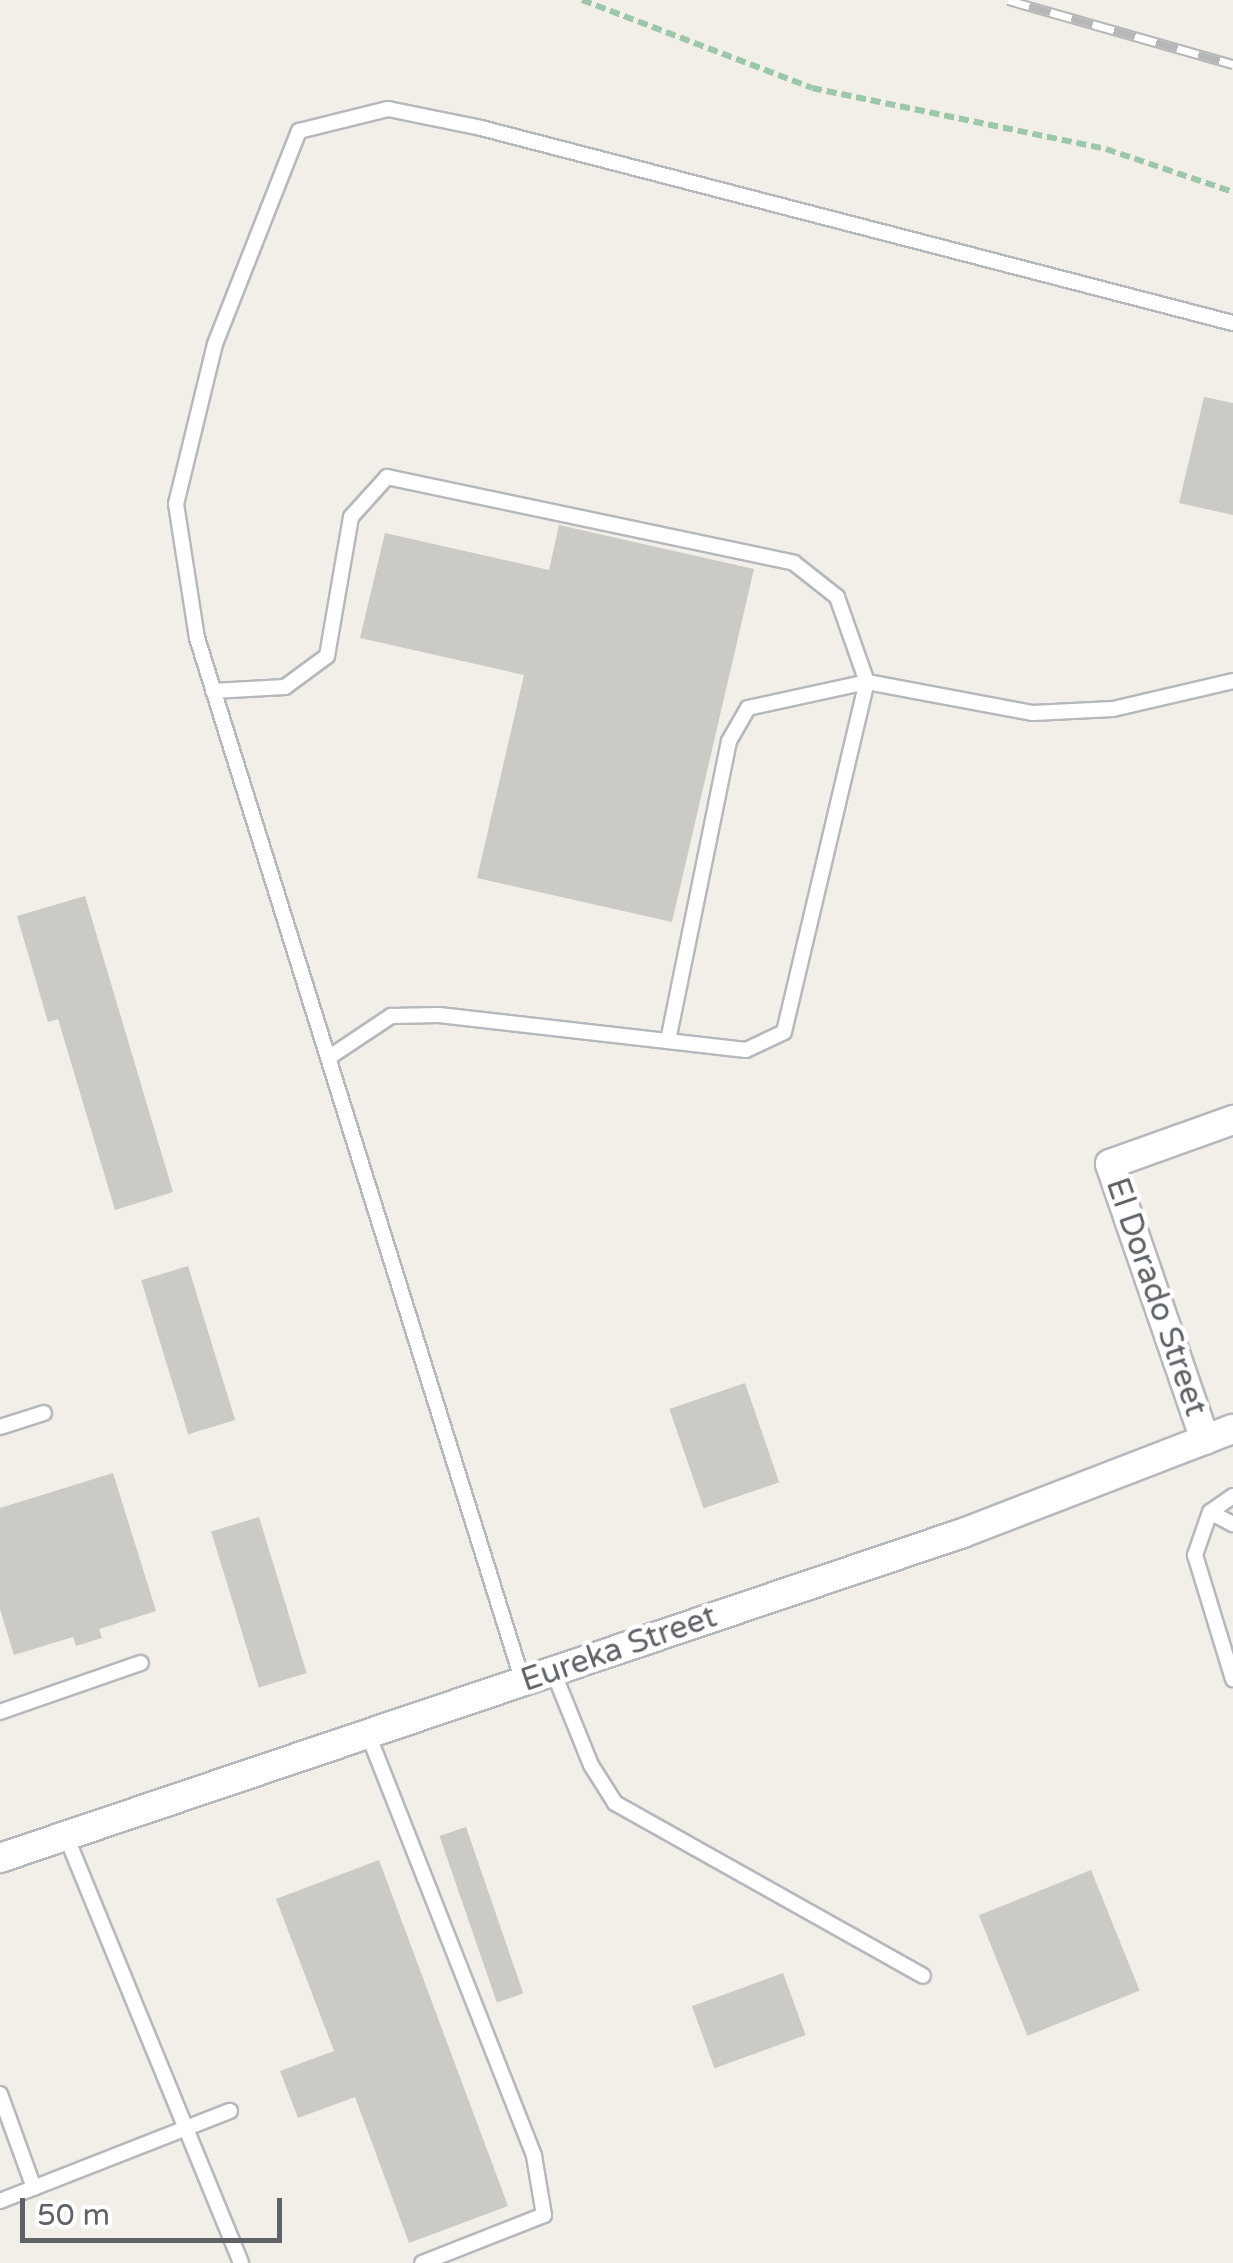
<!DOCTYPE html>
<html>
<head>
<meta charset="utf-8">
<style>
	body { margin:0 }
	#map { position:relative; width:1233px; height:2263px; overflow:hidden; background:#f1efe8; font-family:"Varela Round",sans-serif }
	div>[style] { position:absolute }
	.building>* { inset:0; background:#cccac5; transform-origin:0 0 }
	.path>* { height:6px; margin-top:-3px; transform-origin:0; background:repeating-linear-gradient(90deg,#9cc7a9 0 10px,transparent 0 15px) }
	.roads { filter:drop-shadow(2px 0 #b5b8bc) drop-shadow(-2px 0 #b5b8bc) drop-shadow(0 2px #b5b8bc) drop-shadow(0 -2px #b5b8bc) }
	.lane>* { height:14px; margin:-7px; padding:0 7px; transform-origin:7px; border-radius:7px; background:#fff }
	.street>* { height:28px; margin:-14px; padding:0 14px; transform-origin:14px; border-radius:14px; background:#fff }
	.rail>* { height:11px; margin-top:-5.5px; transform-origin:0; background:repeating-linear-gradient(90deg,#fff 0 22px,#b6b7b8 0 44px); box-sizing:border-box; border-block:2px solid #b6b7b8 }
	span { translate:-50% -50%; white-space:nowrap; text-align:center; line-height:1.15; -webkit-text-stroke:9px #fff; paint-order:stroke }
	.street-label { font-size:32px; color:#5f6368 }
	.scale { position:absolute; left:20px; top:2198px; width:262px; height:45px; box-sizing:border-box; border:5px solid #5f6368; border-top:0; padding-left:12px; font-size:30px; line-height:35px; white-space:nowrap; color:#5f6368; -webkit-text-stroke:8px #fff; paint-order:stroke }
</style>
</head>
<body>
<div id="map">
	<div class="building">
		<i style="clip-path:polygon(1204px 397px,1233px 403px,1233px 515px,1179px 503px)"></i>
		<i style="clip-path:polygon(559px 525px,754px 569px,672px 922px,477px 878px,524px 675px,360px 638px,385px 533px,549px 570px)"></i>
		<i style="clip-path:polygon(85px 896px,173px 1192px,115px 1210px,58px 1019px,48px 1022px,17px 916px)"></i>
		<i style="left:188px;top:1266px;width:161px;height:49px;rotate:73deg"></i>
		<i style="left:745px;top:1383px;width:105px;height:80px;rotate:71deg"></i>
		<i style="clip-path:polygon(113px 1473px,156px 1611px,99px 1629px,102px 1638px,76px 1646px,73px 1637px,14px 1655px,0 1609px,0 1508px)"></i>
		<i style="left:259px;top:1517px;width:163px;height:50px;rotate:73deg"></i>
		<i style="left:466px;top:1827px;width:176px;height:28px;rotate:71deg"></i>
		<i style="clip-path:polygon(379px 1860px,508px 2206px,409px 2243px,355px 2097px,298px 2118px,280px 2071px,334px 2051px,276px 1899px)"></i>
		<i style="left:1091px;top:1870px;width:130px;height:121px;rotate:68deg"></i>
		<i style="left:783px;top:1973px;width:66px;height:97px;rotate:70deg"></i>
	</div>
	<div class="path">
		<i style="left:582px;top:0;width:246px;rotate:20.9deg"></i>
		<i style="left:812px;top:88px;width:300px;rotate:11.7deg"></i>
		<i style="left:1106px;top:149px;width:134px;rotate:18.7deg"></i>
	</div>
	<div class="roads">
		<div class="lane">
			<i style="left:213px;top:691px;width:72px;rotate:-3.2deg"></i>
			<i style="left:285px;top:687px;width:52px;rotate:-36.4deg"></i>
			<i style="left:327px;top:656px;width:141px;rotate:-80.2deg"></i>
			<i style="left:351px;top:517px;width:54px;rotate:-48deg"></i>
			<i style="left:387px;top:477px;width:416px;rotate:11.9deg"></i>
			<i style="left:794px;top:563px;width:55px;rotate:38.3deg"></i>
			<i style="left:837px;top:597px;width:90px;rotate:70.6deg"></i>
			<i style="left:867px;top:682px;width:169px;rotate:10.6deg"></i>
			<i style="left:1033px;top:713px;width:80px;rotate:-2.9deg"></i>
			<i style="left:1113px;top:709px;width:123px;rotate:-13.1deg"></i>
			<i style="left:328px;top:1058px;width:76px;rotate:-33.7deg"></i>
			<i style="left:391px;top:1016px;width:48px;rotate:-1.2deg"></i>
			<i style="left:439px;top:1015px;width:309px;rotate:6.5deg"></i>
			<i style="left:746px;top:1050px;width:42px;rotate:-25.3deg"></i>
			<i style="left:784px;top:1032px;width:360px;rotate:-76.7deg"></i>
			<i style="left:867px;top:682px;width:122px;rotate:167.7deg"></i>
			<i style="left:748px;top:708px;width:38px;rotate:120deg"></i>
			<i style="left:729px;top:741px;width:306px;rotate:101.5deg"></i>
			<i style="left:0;top:1427px;width:46px;rotate:-17.7deg"></i>
			<i style="left:1233px;top:1496px;width:28px;rotate:145deg"></i>
			<i style="left:1210px;top:1512px;width:46px;rotate:109.2deg"></i>
			<i style="left:1195px;top:1555px;width:130px;rotate:73deg"></i>
			<i style="left:1210px;top:1512px;width:26px;rotate:28deg"></i>
			<i style="left:553px;top:1671px;width:101px;rotate:68deg"></i>
			<i style="left:591px;top:1765px;width:45px;rotate:57.7deg"></i>
			<i style="left:615px;top:1803px;width:353px;rotate:29.3deg"></i>
			<i style="left:523px;top:1682px;width:1094px;rotate:-107.34deg"></i>
			<i style="left:197px;top:638px;width:136px;rotate:-98.9deg"></i>
			<i style="left:176px;top:504px;width:165px;rotate:-76.3deg"></i>
			<i style="left:215px;top:344px;width:229px;rotate:-68.5deg"></i>
			<i style="left:299px;top:131px;width:92px;rotate:-13.9deg"></i>
			<i style="left:388px;top:109px;width:95px;rotate:11.5deg"></i>
			<i style="left:481px;top:128px;width:777px;rotate:14.54deg"></i>
			<i style="left:0;top:1712px;width:149px;rotate:-19.2deg"></i>
			<i style="left:368px;top:1734px;width:453px;rotate:68.5deg"></i>
			<i style="left:534px;top:2156px;width:60px;rotate:80.4deg"></i>
			<i style="left:544px;top:2215px;width:131px;rotate:158.5deg"></i>
			<i style="left:66px;top:1836px;width:461px;rotate:67.7deg"></i>
			<i style="left:0;top:2094px;width:100px;rotate:70.1deg"></i>
			<i style="left:0;top:2201px;width:247px;rotate:-21.4deg"></i>
		</div>
		<div class="street">
			<i style="left:1205px;top:1440px;width:292px;rotate:-109deg"></i>
			<i style="left:1110px;top:1164px;width:131px;rotate:-19.7deg"></i>
			<i style="left:0;top:1858px;width:1016px;rotate:-18.65deg"></i>
			<i style="left:963px;top:1533px;width:289px;rotate:-21.1deg"></i>
		</div>
	</div>
	<div class="rail">
		<i style="left:1008px;top:0;width:234px;rotate:15.9deg"></i>
	</div>
	<div class="street-label">
		<span style="left:1156px;top:1297px;rotate:71deg">El Dorado Street</span>
		<span style="left:619px;top:1649px;rotate:-19deg">Eureka Street</span>
	</div>
	<div class="scale">50 m</div>
</div>
</body>
</html>
